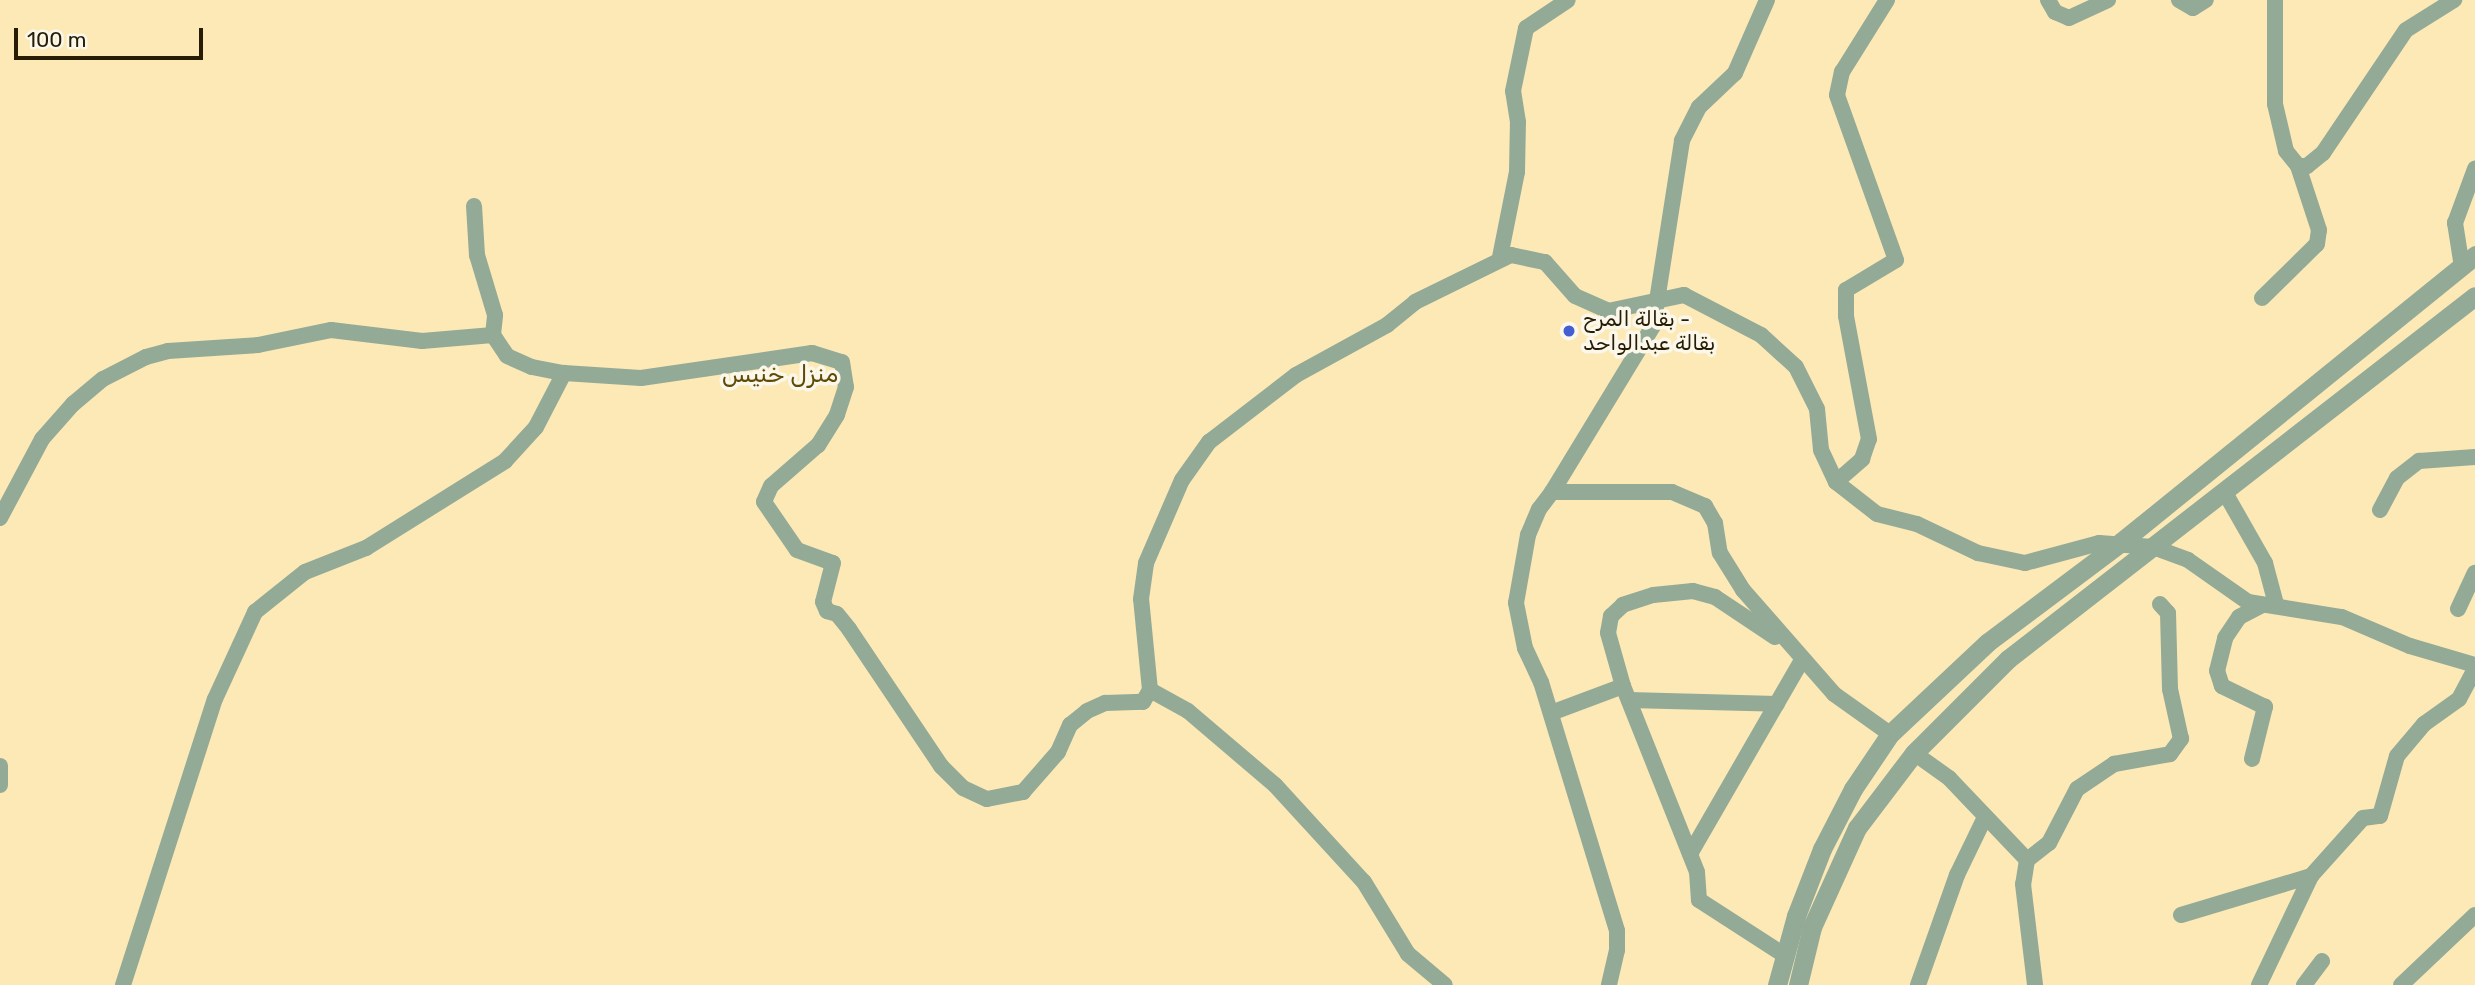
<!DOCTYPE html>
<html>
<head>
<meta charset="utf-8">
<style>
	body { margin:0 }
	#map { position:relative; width:2475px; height:985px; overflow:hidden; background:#fce9b6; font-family:Rubik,"Noto Sans Arabic",sans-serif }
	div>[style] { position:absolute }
	.minor>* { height:16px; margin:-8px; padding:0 8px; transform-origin:8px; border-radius:8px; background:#93aa97 }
	.tertiary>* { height:19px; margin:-9.5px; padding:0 9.5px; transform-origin:9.5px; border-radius:9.5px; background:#93aa97 }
	.dots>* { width:19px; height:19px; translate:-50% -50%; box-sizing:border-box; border:4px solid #fbf7eb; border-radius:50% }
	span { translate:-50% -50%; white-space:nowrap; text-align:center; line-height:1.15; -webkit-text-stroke:7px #fbf7eb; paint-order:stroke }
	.poi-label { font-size:21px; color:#261d04 }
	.left { translate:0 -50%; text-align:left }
	.quarter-label { font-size:24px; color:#604b04 }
	.scale { position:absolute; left:14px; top:28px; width:189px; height:32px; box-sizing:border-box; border:4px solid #261d04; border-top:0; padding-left:9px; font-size:21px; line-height:24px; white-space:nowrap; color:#261d04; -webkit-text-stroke:5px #fbf7eb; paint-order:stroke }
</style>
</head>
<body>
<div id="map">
	<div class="minor">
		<i style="left:1767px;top:0;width:80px;rotate:113.7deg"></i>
		<i style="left:1735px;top:73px;width:50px;rotate:136.6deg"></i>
		<i style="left:1699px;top:107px;width:38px;rotate:117deg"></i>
		<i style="left:1682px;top:141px;width:187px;rotate:98.9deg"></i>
		<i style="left:1653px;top:326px;width:194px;rotate:121.3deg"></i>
		<i style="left:1552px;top:492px;width:120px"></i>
		<i style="left:1672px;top:492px;width:36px;rotate:23deg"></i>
		<i style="left:1705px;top:506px;width:20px;rotate:60deg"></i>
		<i style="left:1715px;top:523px;width:30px;rotate:81deg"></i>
		<i style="left:1720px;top:553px;width:44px;rotate:58.1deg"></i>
		<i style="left:1743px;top:590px;width:138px;rotate:48.8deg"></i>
		<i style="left:1834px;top:694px;width:69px;rotate:35.5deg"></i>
		<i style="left:2048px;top:0;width:14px;rotate:60deg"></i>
		<i style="left:2055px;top:12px;width:15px;rotate:23deg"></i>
		<i style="left:2069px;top:18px;width:43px;rotate:-24.8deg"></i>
		<i style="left:2179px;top:0;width:16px;rotate:30deg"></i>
		<i style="left:2193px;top:8px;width:15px;rotate:-32deg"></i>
		<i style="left:2275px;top:0;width:104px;rotate:90deg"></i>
		<i style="left:2275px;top:104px;width:48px;rotate:76.8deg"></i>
		<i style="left:2286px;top:151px;width:19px;rotate:51deg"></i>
		<i style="left:2298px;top:166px;width:9px"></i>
		<i style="left:2307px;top:166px;width:21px;rotate:-39deg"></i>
		<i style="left:2323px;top:153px;width:148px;rotate:-56deg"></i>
		<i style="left:2406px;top:30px;width:57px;rotate:-32deg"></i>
		<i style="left:1500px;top:257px;width:87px;rotate:-78.7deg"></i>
		<i style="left:1517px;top:172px;width:50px;rotate:-88.9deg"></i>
		<i style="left:1518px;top:122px;width:31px;rotate:-99deg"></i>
		<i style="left:1513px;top:91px;width:64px;rotate:-78.3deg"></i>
		<i style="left:1526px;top:28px;width:50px;rotate:-33.7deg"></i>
		<i style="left:2462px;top:267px;width:45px;rotate:-99deg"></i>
		<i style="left:2455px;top:223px;width:58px;rotate:-69.7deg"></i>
		<i style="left:2262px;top:298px;width:77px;rotate:-44.5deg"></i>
		<i style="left:2317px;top:244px;width:14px;rotate:-82deg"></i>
		<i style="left:2319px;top:230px;width:67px;rotate:-108.2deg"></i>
		<i style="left:493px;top:335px;width:25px;rotate:56deg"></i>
		<i style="left:507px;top:356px;width:27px;rotate:24deg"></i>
		<i style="left:532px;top:367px;width:33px;rotate:11deg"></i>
		<i style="left:564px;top:373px;width:77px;rotate:3.7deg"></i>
		<i style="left:641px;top:378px;width:173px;rotate:-8.3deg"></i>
		<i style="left:812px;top:353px;width:31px;rotate:17deg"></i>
		<i style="left:842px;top:362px;width:25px;rotate:81deg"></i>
		<i style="left:846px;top:387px;width:29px;rotate:108deg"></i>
		<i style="left:837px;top:415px;width:36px;rotate:122deg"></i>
		<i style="left:818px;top:445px;width:62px;rotate:138.9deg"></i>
		<i style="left:771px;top:486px;width:17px;rotate:114deg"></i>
		<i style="left:764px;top:502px;width:58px;rotate:55.5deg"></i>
		<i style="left:797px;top:550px;width:38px;rotate:20deg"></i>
		<i style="left:833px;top:563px;width:40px;rotate:104.4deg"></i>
		<i style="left:823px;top:602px;width:10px;rotate:66deg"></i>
		<i style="left:827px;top:611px;width:10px;rotate:17deg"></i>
		<i style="left:837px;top:614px;width:19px;rotate:51deg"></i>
		<i style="left:849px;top:629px;width:165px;rotate:56.1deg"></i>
		<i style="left:941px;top:766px;width:31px;rotate:45deg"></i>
		<i style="left:963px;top:788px;width:26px;rotate:25deg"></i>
		<i style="left:987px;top:799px;width:37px;rotate:-11deg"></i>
		<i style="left:1023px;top:792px;width:53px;rotate:-48.8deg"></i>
		<i style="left:1058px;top:752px;width:30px;rotate:-66deg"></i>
		<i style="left:1070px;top:725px;width:22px;rotate:-39deg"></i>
		<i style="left:1087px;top:711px;width:20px;rotate:-24deg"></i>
		<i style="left:1105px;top:703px;width:38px;rotate:-2deg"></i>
		<i style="left:1143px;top:702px;width:14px;rotate:-60deg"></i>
		<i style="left:1150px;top:690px;width:91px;rotate:-95.6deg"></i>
		<i style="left:1141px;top:599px;width:36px;rotate:-82deg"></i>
		<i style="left:1146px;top:563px;width:90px;rotate:-66.6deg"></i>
		<i style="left:1182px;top:480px;width:47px;rotate:-54.6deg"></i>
		<i style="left:1209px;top:442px;width:110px;rotate:-37.6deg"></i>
		<i style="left:1296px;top:375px;width:104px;rotate:-28.8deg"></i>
		<i style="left:1387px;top:325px;width:36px;rotate:-39deg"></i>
		<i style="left:1415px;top:302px;width:107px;rotate:-26.1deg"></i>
		<i style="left:1511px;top:255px;width:35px;rotate:12deg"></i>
		<i style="left:1545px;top:262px;width:45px;rotate:48.6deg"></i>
		<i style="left:1575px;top:296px;width:36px;rotate:24deg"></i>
		<i style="left:1608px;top:311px;width:78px;rotate:-11.9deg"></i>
		<i style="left:1684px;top:295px;width:87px;rotate:27.5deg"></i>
		<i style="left:1761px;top:335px;width:47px;rotate:42.4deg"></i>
		<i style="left:1796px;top:367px;width:47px;rotate:63.4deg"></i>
		<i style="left:1817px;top:409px;width:41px;rotate:84.4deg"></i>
		<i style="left:1821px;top:450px;width:35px;rotate:65deg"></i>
		<i style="left:1836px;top:482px;width:52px;rotate:38deg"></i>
		<i style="left:1877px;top:514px;width:41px;rotate:14deg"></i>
		<i style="left:1917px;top:524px;width:68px;rotate:25.4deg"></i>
		<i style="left:1978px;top:553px;width:48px;rotate:12deg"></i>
		<i style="left:2025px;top:563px;width:77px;rotate:-15.1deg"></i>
		<i style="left:2099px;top:543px;width:54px;rotate:4.2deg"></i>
		<i style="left:2153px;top:547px;width:37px;rotate:20deg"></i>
		<i style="left:2188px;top:560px;width:73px;rotate:35deg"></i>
		<i style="left:2248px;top:602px;width:95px;rotate:9.1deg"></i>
		<i style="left:2342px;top:617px;width:74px;rotate:23.1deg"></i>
		<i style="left:2410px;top:646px;width:68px;rotate:16.3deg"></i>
		<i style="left:1836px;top:482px;width:35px;rotate:-41deg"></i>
		<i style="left:1862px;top:459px;width:21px;rotate:-71deg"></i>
		<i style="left:1869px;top:439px;width:125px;rotate:-100.6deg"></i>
		<i style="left:1846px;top:316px;width:26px;rotate:-90deg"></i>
		<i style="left:1846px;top:290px;width:58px;rotate:-31deg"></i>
		<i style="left:1896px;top:260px;width:175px;rotate:-109.7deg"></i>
		<i style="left:1837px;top:95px;width:24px;rotate:-78deg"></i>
		<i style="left:1842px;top:72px;width:85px;rotate:-58deg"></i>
		<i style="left:2224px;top:491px;width:83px;rotate:60.3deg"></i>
		<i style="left:2265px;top:563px;width:42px;rotate:75deg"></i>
		<i style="left:1552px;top:492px;width:21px;rotate:127deg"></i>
		<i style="left:1539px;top:509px;width:28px;rotate:113deg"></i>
		<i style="left:1528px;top:535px;width:69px;rotate:100deg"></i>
		<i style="left:1516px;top:603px;width:46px;rotate:78.7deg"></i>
		<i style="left:1525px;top:648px;width:38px;rotate:65deg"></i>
		<i style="left:1541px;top:682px;width:260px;rotate:73deg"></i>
		<i style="left:1617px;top:931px;width:19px;rotate:90deg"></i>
		<i style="left:1617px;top:950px;width:36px;rotate:103deg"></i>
		<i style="left:2380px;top:510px;width:36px;rotate:-62deg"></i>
		<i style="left:2397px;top:478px;width:28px;rotate:-38deg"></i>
		<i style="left:2419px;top:461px;width:56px;rotate:-4.1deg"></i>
		<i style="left:0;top:518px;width:89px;rotate:-62deg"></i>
		<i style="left:42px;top:439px;width:47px;rotate:-48.5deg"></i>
		<i style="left:73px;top:404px;width:39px;rotate:-40deg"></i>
		<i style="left:103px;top:379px;width:48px;rotate:-27.1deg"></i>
		<i style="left:146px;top:357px;width:23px;rotate:-15deg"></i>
		<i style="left:168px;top:351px;width:90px;rotate:-3.8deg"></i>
		<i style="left:258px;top:345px;width:75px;rotate:-11.6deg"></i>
		<i style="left:331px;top:330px;width:92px;rotate:6.9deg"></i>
		<i style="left:422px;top:341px;width:71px;rotate:-4.8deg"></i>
		<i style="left:493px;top:335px;width:20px;rotate:-84deg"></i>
		<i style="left:495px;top:315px;width:63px;rotate:-106.7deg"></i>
		<i style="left:477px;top:255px;width:49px;rotate:-93.5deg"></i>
		<i style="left:2458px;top:609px;width:40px;rotate:-65deg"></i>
		<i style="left:1775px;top:637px;width:72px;rotate:-146.3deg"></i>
		<i style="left:1715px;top:597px;width:23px;rotate:-165deg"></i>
		<i style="left:1693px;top:591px;width:40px;rotate:174.3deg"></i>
		<i style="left:1653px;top:595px;width:32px;rotate:162deg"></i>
		<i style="left:1623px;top:605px;width:16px;rotate:137deg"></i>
		<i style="left:1611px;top:616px;width:17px;rotate:100deg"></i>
		<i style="left:1608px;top:633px;width:55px;rotate:74.2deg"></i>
		<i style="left:1623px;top:686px;width:200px;rotate:68.3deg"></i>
		<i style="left:1697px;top:872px;width:28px;rotate:86deg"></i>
		<i style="left:1699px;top:900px;width:101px;rotate:32.9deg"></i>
		<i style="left:1150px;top:690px;width:43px;rotate:28.9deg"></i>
		<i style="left:1188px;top:711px;width:114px;rotate:40.4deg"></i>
		<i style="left:1275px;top:785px;width:132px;rotate:47.5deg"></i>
		<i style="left:1364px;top:882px;width:84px;rotate:58.6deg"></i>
		<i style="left:1408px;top:954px;width:48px;rotate:40deg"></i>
		<i style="left:1629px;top:700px;width:148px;rotate:1.5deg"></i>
		<i style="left:1551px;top:713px;width:77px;rotate:-20.6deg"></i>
		<i style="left:1914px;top:753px;width:43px;rotate:35.5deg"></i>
		<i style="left:1949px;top:778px;width:113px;rotate:46.4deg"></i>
		<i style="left:2027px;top:860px;width:24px;rotate:99deg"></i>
		<i style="left:2023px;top:884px;width:102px;rotate:83.2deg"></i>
		<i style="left:2252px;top:759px;width:54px;rotate:-76deg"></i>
		<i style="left:2265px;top:707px;width:48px;rotate:-154deg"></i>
		<i style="left:2222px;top:686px;width:16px;rotate:-108deg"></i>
		<i style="left:2217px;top:671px;width:34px;rotate:-76deg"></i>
		<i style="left:2225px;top:638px;width:25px;rotate:-56deg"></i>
		<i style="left:2239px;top:617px;width:27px;rotate:-27deg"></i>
		<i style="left:0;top:766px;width:19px;rotate:90deg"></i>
		<i style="left:1690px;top:854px;width:224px;rotate:-60deg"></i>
		<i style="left:2027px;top:860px;width:28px;rotate:-38deg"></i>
		<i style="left:2049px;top:843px;width:61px;rotate:-62.6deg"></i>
		<i style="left:2077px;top:789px;width:45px;rotate:-34deg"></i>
		<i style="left:2114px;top:764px;width:57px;rotate:-10.1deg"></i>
		<i style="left:2170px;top:754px;width:19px;rotate:-54deg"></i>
		<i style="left:2181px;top:739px;width:51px;rotate:-102.4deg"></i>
		<i style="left:2170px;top:689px;width:76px;rotate:-91.5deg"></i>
		<i style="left:2168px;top:613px;width:12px;rotate:-132deg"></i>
		<i style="left:2181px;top:915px;width:136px;rotate:-16.7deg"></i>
		<i style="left:123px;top:985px;width:300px;rotate:-72.2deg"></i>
		<i style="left:215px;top:699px;width:96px;rotate:-65.3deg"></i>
		<i style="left:255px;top:612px;width:64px;rotate:-38.7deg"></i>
		<i style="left:305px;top:572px;width:66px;rotate:-21.5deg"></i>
		<i style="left:366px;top:548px;width:164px;rotate:-32deg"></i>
		<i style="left:505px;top:461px;width:46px;rotate:-47.6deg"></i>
		<i style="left:536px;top:427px;width:61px;rotate:-62.6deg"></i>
		<i style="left:1918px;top:985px;width:117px;rotate:-70.5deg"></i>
		<i style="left:1957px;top:875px;width:64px;rotate:-64.2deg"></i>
		<i style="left:2259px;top:985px;width:121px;rotate:-64.5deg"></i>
		<i style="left:2311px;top:876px;width:78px;rotate:-48.1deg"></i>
		<i style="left:2363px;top:818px;width:17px;rotate:-7deg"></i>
		<i style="left:2380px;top:816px;width:62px;rotate:-74.2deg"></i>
		<i style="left:2397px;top:756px;width:42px;rotate:-49.8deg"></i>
		<i style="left:2424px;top:724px;width:43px;rotate:-35.5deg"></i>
		<i style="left:2459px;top:699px;width:34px;rotate:-62deg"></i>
		<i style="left:2304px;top:985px;width:30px;rotate:-53deg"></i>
		<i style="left:2401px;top:985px;width:102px;rotate:-43.4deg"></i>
	</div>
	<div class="tertiary">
		<i style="left:1777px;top:985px;width:72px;rotate:-74.6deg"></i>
		<i style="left:1796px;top:916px;width:72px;rotate:-68.8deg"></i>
		<i style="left:1822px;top:849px;width:68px;rotate:-62.7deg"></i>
		<i style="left:1853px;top:789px;width:66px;rotate:-56.1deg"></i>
		<i style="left:1890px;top:734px;width:134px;rotate:-43.2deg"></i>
		<i style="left:1988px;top:642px;width:166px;rotate:-36.9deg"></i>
		<i style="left:2121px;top:542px;width:456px;rotate:-39deg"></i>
		<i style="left:1798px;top:985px;width:60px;rotate:-76.4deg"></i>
		<i style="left:1812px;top:927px;width:109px;rotate:-65.6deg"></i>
		<i style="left:1857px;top:828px;width:94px;rotate:-52.8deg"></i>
		<i style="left:1914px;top:753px;width:133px;rotate:-45deg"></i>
		<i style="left:2008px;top:659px;width:591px;rotate:-37.86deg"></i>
	</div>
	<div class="dots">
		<i style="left:1569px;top:331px;background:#445dd1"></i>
	</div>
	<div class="poi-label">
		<span class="left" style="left:1583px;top:331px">بقالة المرح -<br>بقالة عبدالواحد</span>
	</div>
	<div class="quarter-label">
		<span style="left:780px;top:375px">منزل خنيس</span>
	</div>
	<div class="scale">100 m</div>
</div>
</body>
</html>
